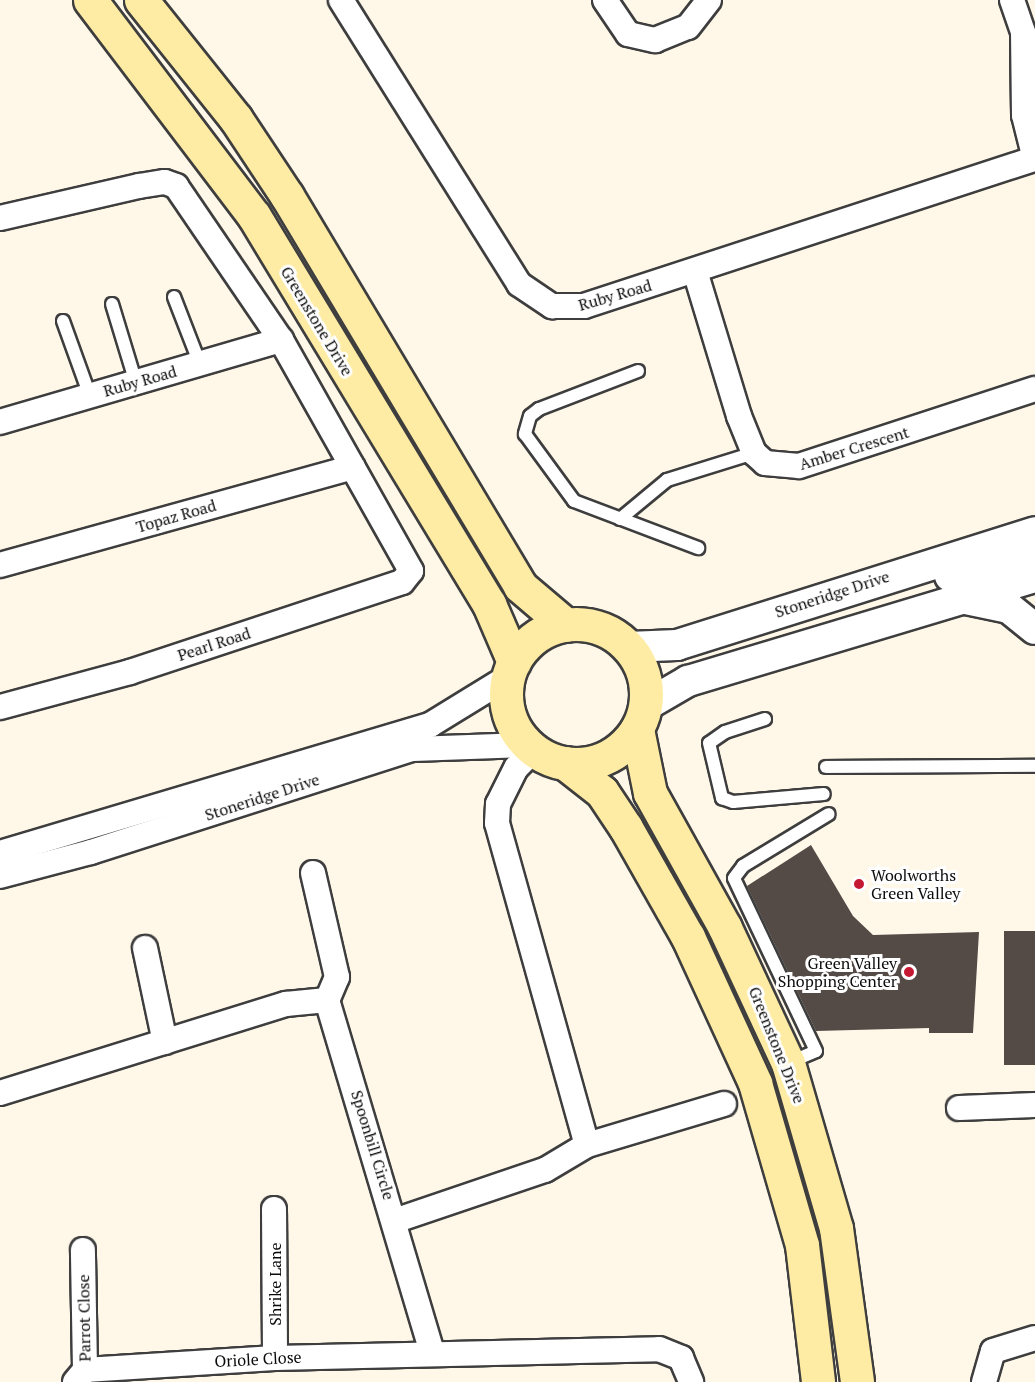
<!DOCTYPE html>
<html>
<head>
<meta charset="utf-8">
<style>
	body { margin:0 }
	#map { position:relative; width:1035px; height:1382px; overflow:hidden; background:#fff8e9; font-family:"PT Serif",serif }
	div>[style] { position:absolute }
	.building>* { inset:0; background:#544a46; transform-origin:0 0 }
	.roads { filter:drop-shadow(2px 0 #3e3e3e) drop-shadow(-2px 0 #3e3e3e) drop-shadow(0 2px #3e3e3e) drop-shadow(0 -2px #3e3e3e) }
	.service>* { height:12px; margin:-6px; padding:0 6px; transform-origin:6px; border-radius:6px; background:#fff }
	.minor>* { height:24px; margin:-12px; padding:0 12px; transform-origin:12px; border-radius:12px; background:#fff }
	.tertiary>* { height:30px; margin:-15px; padding:0 15px; transform-origin:15px; border-radius:15px; background:#fff }
	.secondary>* { height:33px; margin:-16.5px; padding:0 16.5px; transform-origin:16.5px; border-radius:16.5px; background:#ffeca4 }
	.secondary>.ring { margin:-16.5px; padding:0; box-sizing:content-box; background:none; border:33px solid #ffeca4; border-radius:50% }
	.dots>* { width:16px; height:16px; translate:-50% -50%; box-sizing:border-box; border:3px solid #fff; border-radius:50% }
	span { translate:-50% -50%; white-space:nowrap; text-align:center; line-height:1.15; -webkit-text-stroke:6px #fff; paint-order:stroke }
	.street-label { font-size:16px; color:#0b0b0b }
	.poi-label { font-size:16px; color:#0b0b0b }
	.left { translate:0 -50%; text-align:left }
	.right { translate:-100% -50%; text-align:right }
</style>
</head>
<body>
<div id="map">
	<div class="building">
		<i style="clip-path:polygon(811px 845px,853px 916px,873px 935px,979px 932px,973px 1033px,929px 1033px,929px 1028px,816px 1031px,747px 886px)"></i>
		<i style="left:1035px;top:931px;width:134px;height:31px;rotate:90deg"></i>
	</div>
	<div class="roads">
		<div class="service">
			<i style="left:174px;top:297px;width:72px;rotate:68.8deg"></i>
			<i style="left:112px;top:304px;width:83px;rotate:73.1deg"></i>
			<i style="left:63px;top:321px;width:80px;rotate:70.2deg"></i>
			<i style="left:638px;top:371px;width:106px;rotate:159deg"></i>
			<i style="left:539px;top:409px;width:11px;rotate:142deg"></i>
			<i style="left:530px;top:416px;width:19px;rotate:106deg"></i>
			<i style="left:525px;top:434px;width:83px;rotate:53.8deg"></i>
			<i style="left:574px;top:501px;width:133px;rotate:20.8deg"></i>
			<i style="left:620px;top:519px;width:61px;rotate:-39.7deg"></i>
			<i style="left:667px;top:480px;width:91px;rotate:-17.2deg"></i>
			<i style="left:765px;top:719px;width:42px;rotate:162deg"></i>
			<i style="left:725px;top:732px;width:19px;rotate:145deg"></i>
			<i style="left:709px;top:743px;width:57px;rotate:76.7deg"></i>
			<i style="left:722px;top:798px;width:12px;rotate:20deg"></i>
			<i style="left:733px;top:802px;width:91px;rotate:-5deg"></i>
			<i style="left:826px;top:767px;width:209px;rotate:-0.3deg"></i>
			<i style="left:788px;top:1063px;width:30px;rotate:-23deg"></i>
			<i style="left:816px;top:1051px;width:191px;rotate:-115.4deg"></i>
			<i style="left:734px;top:878px;width:15px;rotate:-53deg"></i>
			<i style="left:743px;top:866px;width:100px;rotate:-31.2deg"></i>
		</div>
		<div class="minor">
			<i style="left:341px;top:0;width:335px;rotate:57.9deg"></i>
			<i style="left:519px;top:284px;width:40px;rotate:34deg"></i>
			<i style="left:552px;top:306px;width:32px"></i>
			<i style="left:584px;top:306px;width:474px;rotate:-18.1deg"></i>
			<i style="left:605px;top:0;width:41px;rotate:55.9deg"></i>
			<i style="left:628px;top:34px;width:28px;rotate:13deg"></i>
			<i style="left:655px;top:40px;width:35px;rotate:-22deg"></i>
			<i style="left:688px;top:27px;width:34px;rotate:-52deg"></i>
			<i style="left:1012px;top:0;width:34px;rotate:71deg"></i>
			<i style="left:1023px;top:32px;width:83px;rotate:89.3deg"></i>
			<i style="left:1024px;top:115px;width:45px;rotate:76deg"></i>
			<i style="left:0;top:218px;width:143px;rotate:-13deg"></i>
			<i style="left:139px;top:186px;width:26px;rotate:-9deg"></i>
			<i style="left:165px;top:182px;width:12px;rotate:20deg"></i>
			<i style="left:176px;top:186px;width:186px;rotate:55.7deg"></i>
			<i style="left:281px;top:340px;width:265px;rotate:60.6deg"></i>
			<i style="left:411px;top:571px;width:14px;rotate:129deg"></i>
			<i style="left:402px;top:582px;width:287px;rotate:161.7deg"></i>
			<i style="left:130px;top:672px;width:135px;rotate:164.9deg"></i>
			<i style="left:695px;top:271px;width:152px;rotate:73.1deg"></i>
			<i style="left:739px;top:416px;width:40px;rotate:68deg"></i>
			<i style="left:754px;top:453px;width:15px;rotate:42deg"></i>
			<i style="left:765px;top:463px;width:34px;rotate:5deg"></i>
			<i style="left:799px;top:466px;width:248px;rotate:-18.1deg"></i>
			<i style="left:0;top:422px;width:293px;rotate:-16.3deg"></i>
			<i style="left:0;top:565px;width:366px;rotate:-15.5deg"></i>
			<i style="left:534px;top:750px;width:25px;rotate:135deg"></i>
			<i style="left:516px;top:768px;width:40px;rotate:116.6deg"></i>
			<i style="left:498px;top:804px;width:19px;rotate:93deg"></i>
			<i style="left:497px;top:823px;width:334px;rotate:74.4deg"></i>
			<i style="left:0;top:853px;width:449px;rotate:-16.6deg"></i>
			<i style="left:430px;top:725px;width:92px;rotate:-31.6deg"></i>
			<i style="left:313px;top:873px;width:107px;rotate:77deg"></i>
			<i style="left:337px;top:977px;width:25px;rotate:113deg"></i>
			<i style="left:0;top:876px;width:94px;rotate:-14.8deg"></i>
			<i style="left:91px;top:852px;width:336px;rotate:-17.8deg"></i>
			<i style="left:411px;top:749px;width:117px;rotate:-2deg"></i>
			<i style="left:145px;top:948px;width:96px;rotate:78deg"></i>
			<i style="left:0;top:1093px;width:300px;rotate:-17.3deg"></i>
			<i style="left:286px;top:1004px;width:41px;rotate:-5.6deg"></i>
			<i style="left:327px;top:1000px;width:367px;rotate:73.4deg"></i>
			<i style="left:959px;top:1108px;width:76px;rotate:-2.3deg"></i>
			<i style="left:274px;top:1209px;width:149px;rotate:89.6deg"></i>
			<i style="left:397px;top:1220px;width:156px;rotate:-18.7deg"></i>
			<i style="left:545px;top:1170px;width:49px;rotate:-30.8deg"></i>
			<i style="left:587px;top:1145px;width:143px;rotate:-16.7deg"></i>
			<i style="left:85px;top:1370px;width:190px;rotate:-3.6deg"></i>
			<i style="left:275px;top:1358px;width:384px;rotate:-1.3deg"></i>
			<i style="left:659px;top:1349px;width:24px;rotate:22deg"></i>
			<i style="left:681px;top:1358px;width:26px;rotate:67deg"></i>
			<i style="left:75px;top:1382px;width:16px;rotate:-50deg"></i>
			<i style="left:85px;top:1370px;width:120px;rotate:-91deg"></i>
			<i style="left:984px;top:1382px;width:32px;rotate:-74deg"></i>
			<i style="left:993px;top:1351px;width:44px;rotate:-17.2deg"></i>
		</div>
		<div class="tertiary">
			<i style="left:950px;top:576px;width:87px;rotate:-13.2deg"></i>
			<i style="left:966px;top:599px;width:44px;rotate:11.8deg"></i>
			<i style="left:1009px;top:608px;width:33px;rotate:39deg"></i>
			<i style="left:628px;top:647px;width:49px;rotate:-2.3deg"></i>
			<i style="left:677px;top:645px;width:375px;rotate:-17.5deg"></i>
			<i style="left:645px;top:706px;width:50px;rotate:-30.2deg"></i>
			<i style="left:688px;top:681px;width:362px;rotate:-16.7deg"></i>
		</div>
		<div class="secondary">
			<i style="left:90px;top:0;width:271px;rotate:52.8deg"></i>
			<i style="left:254px;top:216px;width:454px;rotate:58.8deg"></i>
			<i style="left:489px;top:604px;width:63px;rotate:66.7deg"></i>
			<i style="left:141px;top:0;width:152px;rotate:51.4deg"></i>
			<i style="left:236px;top:119px;width:92px;rotate:56.5deg"></i>
			<i style="left:287px;top:196px;width:454px;rotate:59.1deg"></i>
			<i style="left:520px;top:586px;width:60px;rotate:40.3deg"></i>
			<i class="ring" style="left:506px;top:624px;width:107px;height:107px"></i>
			<i style="left:637px;top:729px;width:65px;rotate:78.5deg"></i>
			<i style="left:650px;top:793px;width:154px;rotate:60.9deg"></i>
			<i style="left:725px;top:928px;width:149px;rotate:65deg"></i>
			<i style="left:788px;top:1063px;width:172px;rotate:73.8deg"></i>
			<i style="left:836px;top:1228px;width:155px;rotate:82.2deg"></i>
			<i style="left:565px;top:763px;width:47px;rotate:38.1deg"></i>
			<i style="left:602px;top:792px;width:43px;rotate:56.3deg"></i>
			<i style="left:626px;top:828px;width:125px;rotate:60.4deg"></i>
			<i style="left:688px;top:937px;width:161px;rotate:65.3deg"></i>
			<i style="left:755px;top:1083px;width:169px;rotate:73.8deg"></i>
			<i style="left:802px;top:1245px;width:138px;rotate:83.3deg"></i>
		</div>
	</div>
	<div class="dots">
		<i style="left:859px;top:884px;background:#c51832"></i>
		<i style="left:909px;top:972px;background:#c51832"></i>
	</div>
	<div class="street-label">
		<span style="left:615px;top:295px;rotate:-16deg">Ruby Road</span>
		<span style="left:317px;top:321px;rotate:59deg">Greenstone Drive</span>
		<span style="left:140px;top:381px;rotate:-16deg">Ruby Road</span>
		<span style="left:854px;top:448px;rotate:-17deg">Amber Crescent</span>
		<span style="left:176px;top:516px;rotate:-16deg">Topaz Road</span>
		<span style="left:832px;top:594px;rotate:-18deg">Stoneridge Drive</span>
		<span style="left:214px;top:644px;rotate:-18deg">Pearl Road</span>
		<span style="left:262px;top:797px;rotate:-18deg">Stoneridge Drive</span>
		<span style="left:777px;top:1045px;rotate:68deg">Greenstone Drive</span>
		<span style="left:373px;top:1145px;rotate:73deg">Spoonbill Circle</span>
		<span style="left:275px;top:1284px;rotate:-90deg">Shrike Lane</span>
		<span style="left:84px;top:1318px;rotate:-91deg">Parrot Close</span>
		<span style="left:258px;top:1359px;rotate:-3deg">Oriole Close</span>
	</div>
	<div class="poi-label">
		<span class="left" style="left:871px;top:884px">Woolworths<br>Green Valley</span>
		<span class="right" style="left:897px;top:972px">Green Valley<br>Shopping Center</span>
	</div>
</div>
</body>
</html>
